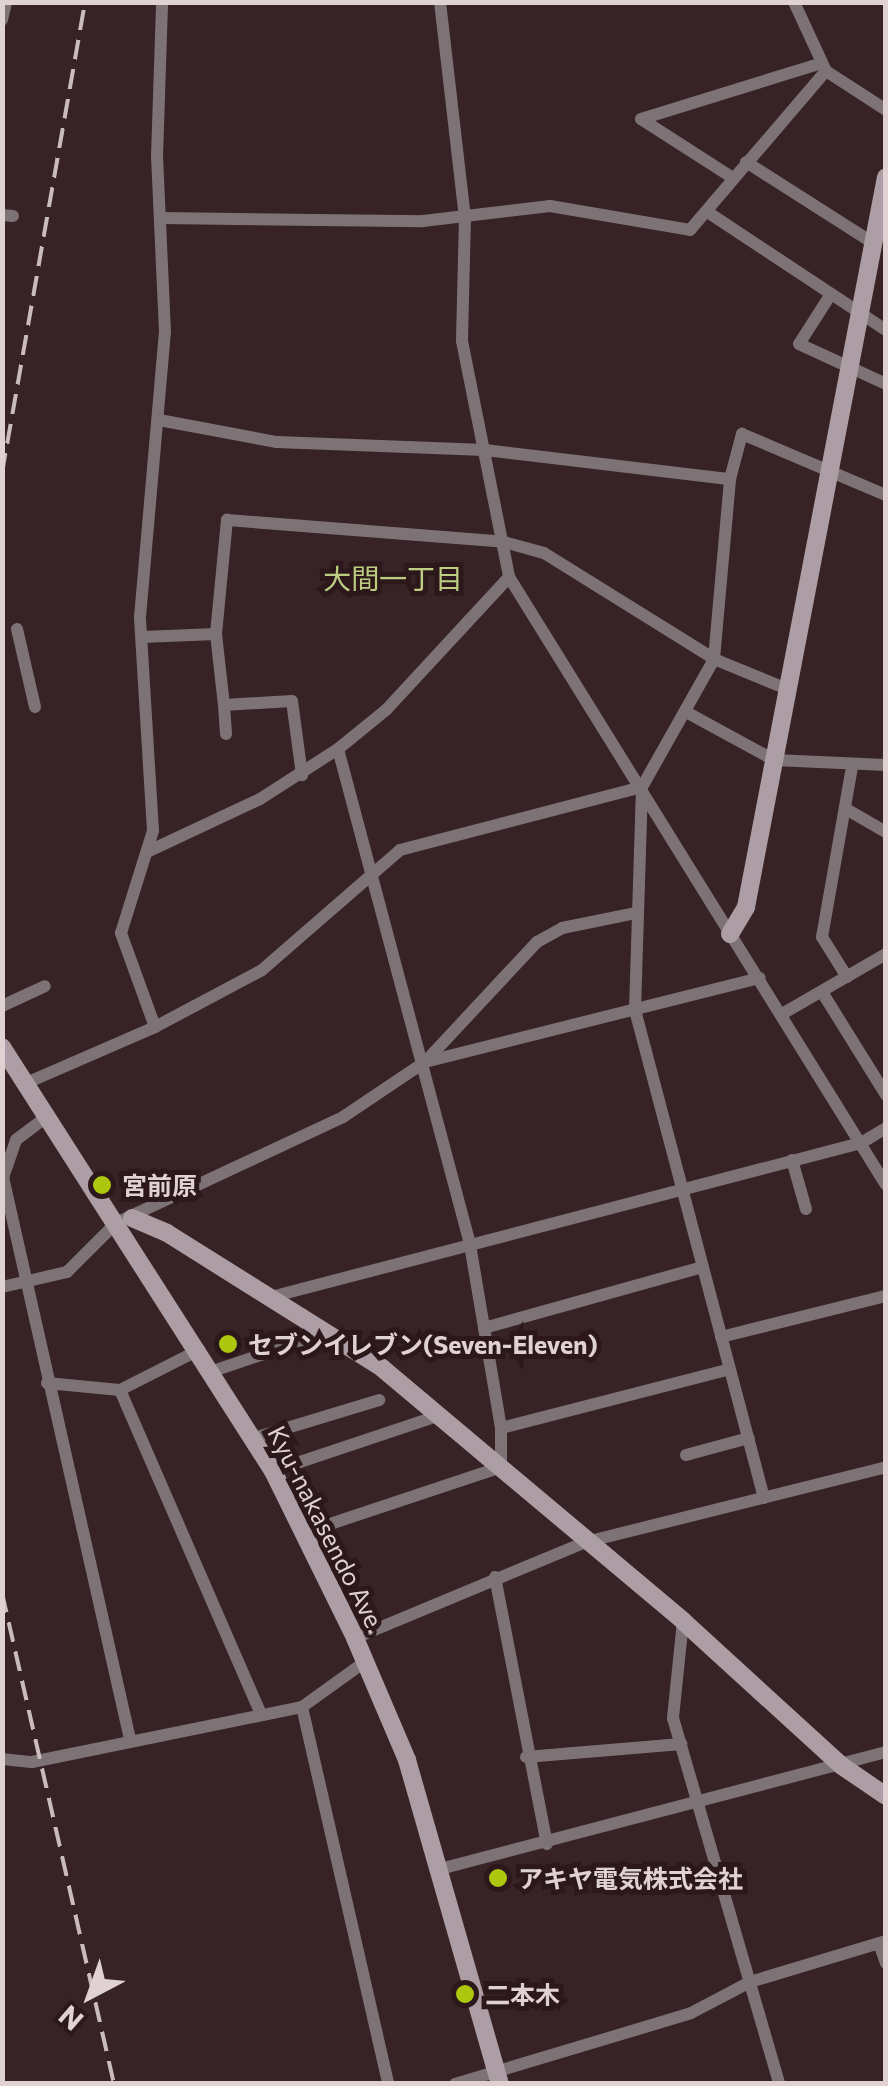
<!DOCTYPE html>
<html>
<head>
<meta charset="utf-8">
<style>
	body { margin:0 }
	#map { position:relative; width:888px; height:2086px; overflow:hidden; background:#372225; font-family:Commissioner,"Noto Sans JP",sans-serif }
	div>[style] { position:absolute }
	.street>* { height:12px; margin:-6px; padding:0 6px; transform-origin:6px; border-radius:6px; background:#7d7377 }
	.secondary>* { height:18px; margin:-9px; padding:0 9px; transform-origin:9px; border-radius:9px; background:#ad9da4 }
	.rail>* { height:4px; margin-top:-2px; transform-origin:0; background:repeating-linear-gradient(90deg,#cabbbc 0 20px,transparent 0 30px) }
	.dots>* { width:28px; height:28px; translate:-50% -50%; box-sizing:border-box; border:5px solid #2c181b; border-radius:50% }
	span { translate:-50% -50%; white-space:nowrap; text-align:center; line-height:1.15; -webkit-text-stroke:10px #2c181b; paint-order:stroke }
	.poi-label { font-size:25px; color:#e0d2d3; font-weight:700 }
	.left { translate:0 -50%; text-align:left }
	.street-label { font-size:25px; color:#e0d2d3 }
	.neighbourhood-label { font-size:28px; color:#bdcd81 }
	.frame { position:absolute; inset:0; border:5px solid #e0d2d3; pointer-events:none }
	.north { position:absolute; left:40px; top:1946px; width:100px; height:100px; -webkit-text-stroke:8px #2c181b; paint-order:stroke; rotate:221deg; font-size:28px; font-weight:700; line-height:40px; text-align:center; color:#e0d2d3 }
	.north::after { content:''; display:block; margin:auto; width:35px; height:45px; background:#e0d2d3; clip-path:polygon(50% 0,100% 100%,50% 72%,0 100%) }
</style>
</head>
<body>
<div id="map">
	<div class="street">
		<i style="left:440px;top:2px;width:216px;rotate:83.4deg"></i>
		<i style="left:465px;top:217px;width:124px;rotate:91.4deg"></i>
		<i style="left:462px;top:341px;width:241px;rotate:78.7deg"></i>
		<i style="left:509px;top:577px;width:715px;rotate:58.2deg"></i>
		<i style="left:794px;top:2px;width:76px;rotate:65.1deg"></i>
		<i style="left:826px;top:71px;width:72px;rotate:33deg"></i>
		<i style="left:2px;top:20px;width:18px;rotate:-77deg"></i>
		<i style="left:746px;top:162px;width:151px;rotate:32.5deg"></i>
		<i style="left:733px;top:178px;width:109px;rotate:-147.3deg"></i>
		<i style="left:641px;top:119px;width:189px;rotate:-17.2deg"></i>
		<i style="left:709px;top:213px;width:212px;rotate:33.5deg"></i>
		<i style="left:2px;top:215px;width:11px;rotate:5deg"></i>
		<i style="left:161px;top:218px;width:262px;rotate:0.7deg"></i>
		<i style="left:423px;top:221px;width:128px;rotate:-6.7deg"></i>
		<i style="left:550px;top:206px;width:142px;rotate:9.7deg"></i>
		<i style="left:690px;top:230px;width:209px;rotate:-49.5deg"></i>
		<i style="left:831px;top:294px;width:59px;rotate:122.6deg"></i>
		<i style="left:799px;top:344px;width:96px;rotate:24.7deg"></i>
		<i style="left:159px;top:420px;width:120px;rotate:10.6deg"></i>
		<i style="left:277px;top:442px;width:208px;rotate:2.2deg"></i>
		<i style="left:485px;top:450px;width:247px;rotate:6.8deg"></i>
		<i style="left:17px;top:629px;width:80px;rotate:77deg"></i>
		<i style="left:216px;top:634px;width:71px;rotate:83.6deg"></i>
		<i style="left:142px;top:637px;width:74px;rotate:-2.3deg"></i>
		<i style="left:216px;top:634px;width:115px;rotate:-84.5deg"></i>
		<i style="left:227px;top:520px;width:278px;rotate:4.5deg"></i>
		<i style="left:504px;top:542px;width:41px;rotate:15.4deg"></i>
		<i style="left:544px;top:553px;width:200px;rotate:31.9deg"></i>
		<i style="left:714px;top:659px;width:79px;rotate:22.3deg"></i>
		<i style="left:686px;top:712px;width:100px;rotate:28.6deg"></i>
		<i style="left:774px;top:760px;width:112px;rotate:2.6deg"></i>
		<i style="left:226px;top:734px;width:29px;rotate:-94deg"></i>
		<i style="left:224px;top:705px;width:68px;rotate:-3.4deg"></i>
		<i style="left:292px;top:701px;width:75px;rotate:82.3deg"></i>
		<i style="left:846px;top:809px;width:46px;rotate:29.9deg"></i>
		<i style="left:149px;top:851px;width:123px;rotate:-25.1deg"></i>
		<i style="left:260px;top:799px;width:93px;rotate:-32.7deg"></i>
		<i style="left:338px;top:749px;width:62px;rotate:-39.1deg"></i>
		<i style="left:386px;top:710px;width:181px;rotate:-47.2deg"></i>
		<i style="left:847px;top:977px;width:47px;rotate:-122deg"></i>
		<i style="left:822px;top:937px;width:173px;rotate:-80deg"></i>
		<i style="left:822px;top:992px;width:121px;rotate:58.1deg"></i>
		<i style="left:2px;top:1006px;width:47px;rotate:-24.9deg"></i>
		<i style="left:782px;top:1014px;width:120px;rotate:-30deg"></i>
		<i style="left:155px;top:1027px;width:100px;rotate:-109.9deg"></i>
		<i style="left:121px;top:933px;width:107px;rotate:-72.6deg"></i>
		<i style="left:153px;top:831px;width:214px;rotate:-93.5deg"></i>
		<i style="left:140px;top:617px;width:286px;rotate:-85deg"></i>
		<i style="left:165px;top:332px;width:176px;rotate:-92.6deg"></i>
		<i style="left:157px;top:156px;width:154px;rotate:-88.1deg"></i>
		<i style="left:425px;top:1062px;width:345px;rotate:-14.1deg"></i>
		<i style="left:24px;top:1084px;width:143px;rotate:-23.5deg"></i>
		<i style="left:155px;top:1027px;width:121px;rotate:-28deg"></i>
		<i style="left:262px;top:970px;width:183px;rotate:-41deg"></i>
		<i style="left:400px;top:850px;width:250px;rotate:-14.6deg"></i>
		<i style="left:45px;top:1118px;width:36px;rotate:143deg"></i>
		<i style="left:16px;top:1140px;width:39px;rotate:109deg"></i>
		<i style="left:3px;top:1177px;width:576px;rotate:77.27deg"></i>
		<i style="left:792px;top:1160px;width:51px;rotate:74.1deg"></i>
		<i style="left:2px;top:1287px;width:67px;rotate:-13deg"></i>
		<i style="left:67px;top:1272px;width:69px;rotate:-45deg"></i>
		<i style="left:116px;top:1223px;width:251px;rotate:-25deg"></i>
		<i style="left:343px;top:1117px;width:99px;rotate:-33.9deg"></i>
		<i style="left:425px;top:1062px;width:164px;rotate:-47deg"></i>
		<i style="left:537px;top:942px;width:29px;rotate:-29deg"></i>
		<i style="left:562px;top:928px;width:76px;rotate:-11.5deg"></i>
		<i style="left:271px;top:1297px;width:610px;rotate:-14.63deg"></i>
		<i style="left:861px;top:1143px;width:29px;rotate:-31deg"></i>
		<i style="left:484px;top:1328px;width:227px;rotate:-15.6deg"></i>
		<i style="left:721px;top:1337px;width:170px;rotate:-14deg"></i>
		<i style="left:213px;top:1371px;width:122px;rotate:-18.6deg"></i>
		<i style="left:47px;top:1383px;width:73px;rotate:5.5deg"></i>
		<i style="left:120px;top:1390px;width:89px;rotate:-26.9deg"></i>
		<i style="left:120px;top:1390px;width:353px;rotate:66.5deg"></i>
		<i style="left:501px;top:1428px;width:236px;rotate:-14.4deg"></i>
		<i style="left:254px;top:1438px;width:131px;rotate:-16.9deg"></i>
		<i style="left:686px;top:1455px;width:65px;rotate:-15.1deg"></i>
		<i style="left:273px;top:1471px;width:173px;rotate:-18.5deg"></i>
		<i style="left:764px;top:1498px;width:505px;rotate:-104.81deg"></i>
		<i style="left:635px;top:1010px;width:223px;rotate:-88.2deg"></i>
		<i style="left:642px;top:787px;width:147px;rotate:-60.6deg"></i>
		<i style="left:714px;top:659px;width:181px;rotate:-84.9deg"></i>
		<i style="left:730px;top:479px;width:47px;rotate:-75.1deg"></i>
		<i style="left:742px;top:434px;width:156px;rotate:23deg"></i>
		<i style="left:303px;top:1533px;width:209px;rotate:-18.4deg"></i>
		<i style="left:501px;top:1467px;width:39px;rotate:-90deg"></i>
		<i style="left:501px;top:1428px;width:187px;rotate:-99.6deg"></i>
		<i style="left:470px;top:1244px;width:512px;rotate:-104.93deg"></i>
		<i style="left:495px;top:1577px;width:272px;rotate:79deg"></i>
		<i style="left:683px;top:1621px;width:98px;rotate:95.9deg"></i>
		<i style="left:673px;top:1718px;width:381px;rotate:73.8deg"></i>
		<i style="left:355px;top:1638px;width:250px;rotate:-22.6deg"></i>
		<i style="left:586px;top:1542px;width:309px;rotate:-14deg"></i>
		<i style="left:302px;top:1707px;width:387px;rotate:77.1deg"></i>
		<i style="left:526px;top:1757px;width:156px;rotate:-4.8deg"></i>
		<i style="left:2px;top:1759px;width:30px;rotate:6deg"></i>
		<i style="left:32px;top:1762px;width:276px;rotate:-11.5deg"></i>
		<i style="left:302px;top:1707px;width:79px;rotate:-35.7deg"></i>
		<i style="left:440px;top:1869px;width:461px;rotate:-14.7deg"></i>
		<i style="left:879px;top:1943px;width:21px;rotate:71deg"></i>
		<i style="left:455px;top:2084px;width:246px;rotate:-16.7deg"></i>
		<i style="left:691px;top:2013px;width:67px;rotate:-27.7deg"></i>
		<i style="left:750px;top:1982px;width:142px;rotate:-16.8deg"></i>
	</div>
	<div class="secondary">
		<i style="left:730px;top:934px;width:31px;rotate:-59deg"></i>
		<i style="left:746px;top:907px;width:743px;rotate:-79.14deg"></i>
		<i style="left:2px;top:1047px;width:503px;rotate:57.42deg"></i>
		<i style="left:273px;top:1471px;width:186px;rotate:63.8deg"></i>
		<i style="left:355px;top:1638px;width:133px;rotate:66.9deg"></i>
		<i style="left:407px;top:1760px;width:337px;rotate:74deg"></i>
		<i style="left:132px;top:1218px;width:38px;rotate:23deg"></i>
		<i style="left:167px;top:1233px;width:254px;rotate:32.1deg"></i>
		<i style="left:382px;top:1368px;width:393px;rotate:40deg"></i>
		<i style="left:683px;top:1621px;width:215px;rotate:42.4deg"></i>
		<i style="left:842px;top:1766px;width:53px;rotate:34.3deg"></i>
	</div>
	<div class="rail">
		<i style="left:2px;top:473px;width:478px;rotate:-80deg"></i>
		<i style="left:2px;top:1593px;width:504px;rotate:77.15deg"></i>
	</div>
	<div class="dots">
		<i style="left:102px;top:1185px;background:#adc60e"></i>
		<i style="left:228px;top:1344px;background:#adc60e"></i>
		<i style="left:498px;top:1878px;background:#adc60e"></i>
		<i style="left:465px;top:1994px;background:#adc60e"></i>
	</div>
	<div class="poi-label">
		<span class="left" style="left:122px;top:1185px">宮前原</span>
		<span class="left" style="left:248px;top:1344px">セブンイレブン(Seven-Eleven)</span>
		<span class="left" style="left:518px;top:1878px">アキヤ電気株式会社</span>
		<span class="left" style="left:485px;top:1994px">二本木</span>
	</div>
	<div class="street-label">
		<span style="left:327px;top:1529px;rotate:63deg">Kyu-nakasendo Ave.</span>
	</div>
	<div class="neighbourhood-label">
		<span style="left:393px;top:578px">大間一丁目</span>
	</div>
	<div class="frame"></div>
	<div class="north">N</div>
</div>
</body>
</html>
